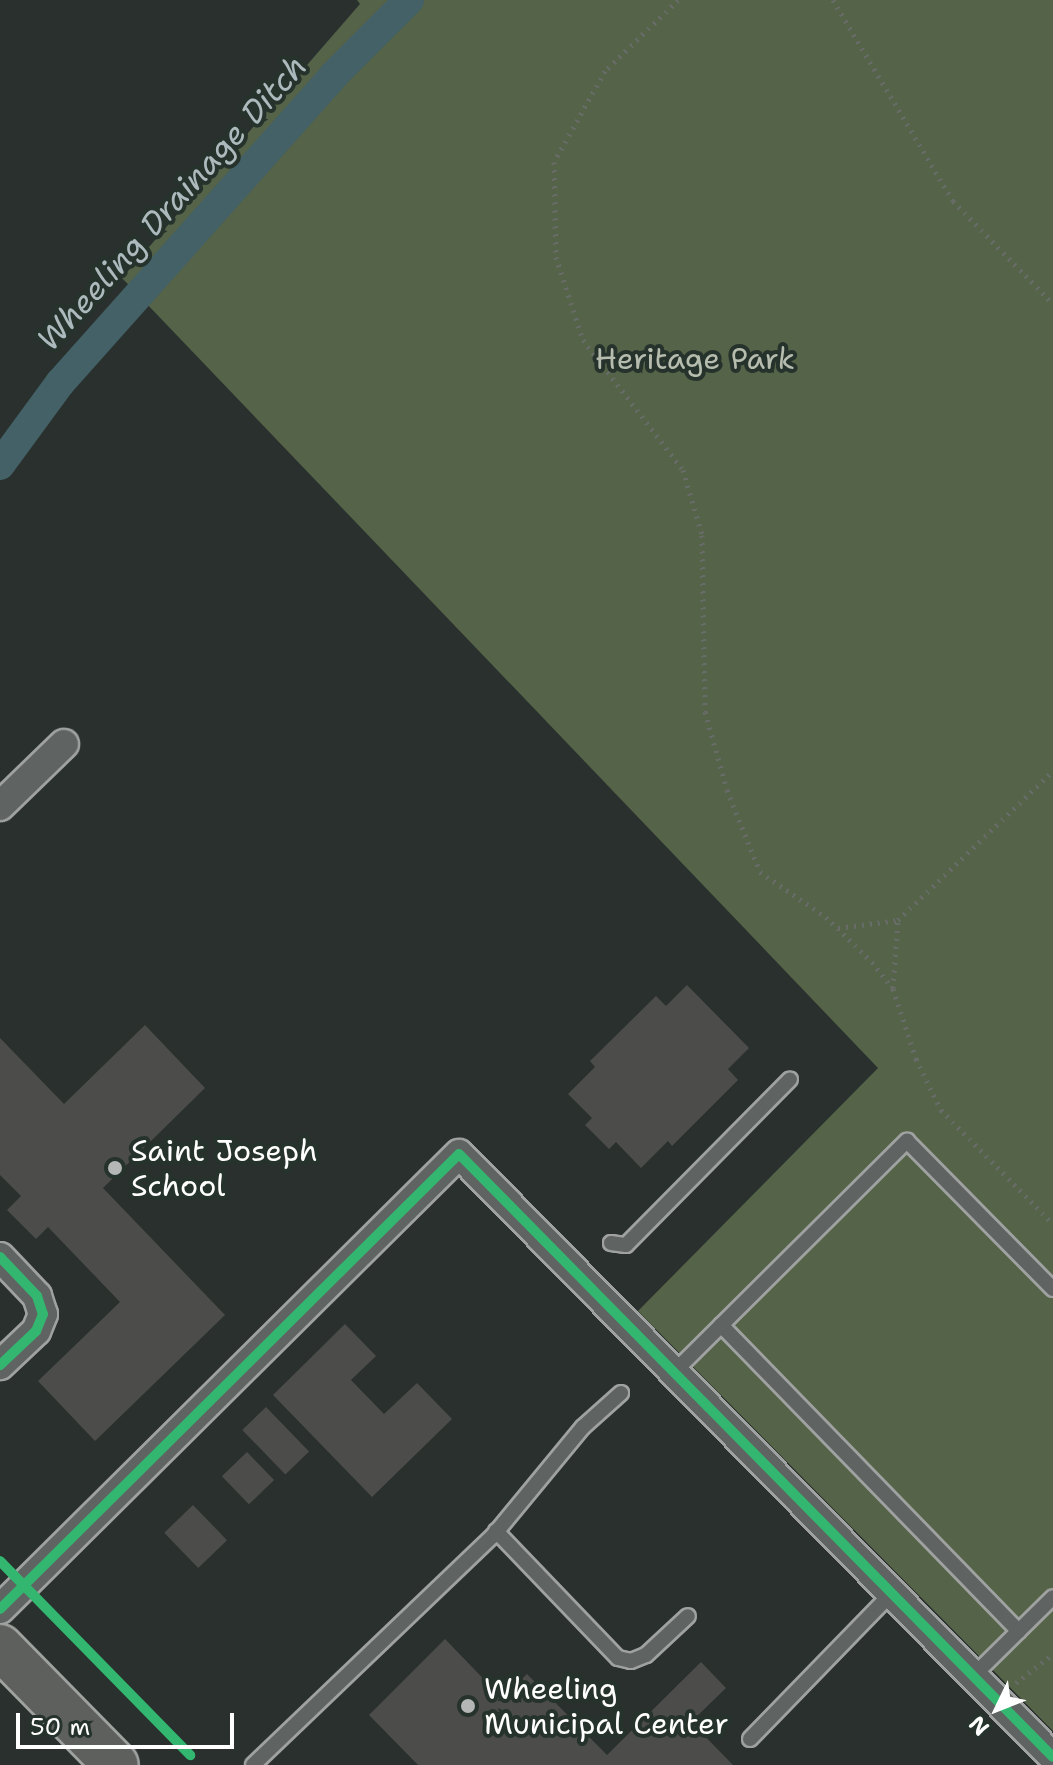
<!DOCTYPE html>
<html>
<head>
<meta charset="utf-8">
<style>
	body { margin:0 }
	#map { position:relative; width:1053px; height:1765px; overflow:hidden; background:#29302d; font-family:"Shantell Sans",sans-serif }
	div>[style] { position:absolute }
	.green>* { inset:0; background:#556348 }
	.canal>* { height:30px; margin:-15px; padding:0 15px; transform-origin:15px; border-radius:15px; background:#436166 }
	.building>* { inset:0; background:#4c4d4a; transform-origin:0 0 }
	.path>* { height:5px; margin-top:-2.5px; transform-origin:0; background:repeating-linear-gradient(90deg,#686c69 0 2px,transparent 0 8px) }
	.roads { filter:drop-shadow(2px 0 #9fa2a0) drop-shadow(-2px 0 #9fa2a0) drop-shadow(0 2px #9fa2a0) drop-shadow(0 -2px #9fa2a0) }
	.service>* { height:14px; margin:-7px; padding:0 7px; transform-origin:7px; border-radius:7px; background:#5f6362 }
	.minor>* { height:28px; margin:-14px; padding:0 14px; transform-origin:14px; border-radius:14px; background:#5f6362 }
	.primary>* { height:44px; margin:-22px; padding:0 22px; transform-origin:22px; border-radius:22px; background:#5e605d }
	.cycleway>* { height:10px; margin:-5px; padding:0 5px; transform-origin:5px; border-radius:5px; background:#33b770 }
	.dots>* { width:22px; height:22px; translate:-50% -50%; box-sizing:border-box; border:4px solid #26332d; border-radius:50% }
	span { translate:-50% -50%; white-space:nowrap; text-align:center; line-height:1.15; -webkit-text-stroke:8px #26332d; paint-order:stroke }
	.park-label { font-size:30px; color:#b6bcae }
	.poi-label { font-size:30px; color:#fff }
	.left { translate:0 -50%; text-align:left }
	.water-label { font-size:32px; color:#acbabd; font-style:italic }
	.north { position:absolute; left:957px; top:1669px; width:80px; height:80px; -webkit-text-stroke:6px #26332d; paint-order:stroke; rotate:227deg; font-size:22px; font-weight:700; line-height:32px; text-align:center; color:#fff }
	.north::after { content:''; display:block; margin:auto; width:28px; height:36px; background:#fff; clip-path:polygon(50% 0,100% 100%,50% 72%,0 100%) }
	.scale { position:absolute; left:16px; top:1713px; width:218px; height:36px; box-sizing:border-box; border:4px solid #fff; border-top:0; padding-left:10px; font-size:24px; line-height:28px; white-space:nowrap; color:#fff; -webkit-text-stroke:6px #26332d; paint-order:stroke }
</style>
</head>
<body>
<div id="map">
	<div class="green">
		<i style="clip-path:polygon(357px 0,1053px 0,1053px 1731px,638px 1311px,878px 1068px,122px 278px,360px 4px)"></i>
	</div>
	<div class="canal">
		<i style="left:0;top:465px;width:102px;rotate:-53.8deg"></i>
		<i style="left:60px;top:383px;width:412px;rotate:-48.3deg"></i>
		<i style="left:334px;top:75px;width:106px;rotate:-45deg"></i>
	</div>
	<div class="building">
		<i style="clip-path:polygon(687px 985px,749px 1048px,728px 1069px,738px 1080px,672px 1146px,668px 1141px,641px 1168px,616px 1142px,609px 1149px,585px 1125px,592px 1118px,568px 1094px,595px 1067px,590px 1061px,656px 996px,666px 1006px)"></i>
		<i style="clip-path:polygon(145px 1025px,205px 1088px,103px 1188px,225px 1315px,95px 1441px,38px 1381px,120px 1302px,48px 1227px,36px 1239px,7px 1210px,21px 1196px,0 1175px,0 1038px,64px 1104px)"></i>
		<i style="clip-path:polygon(345px 1324px,376px 1356px,351px 1380px,384px 1414px,417px 1383px,452px 1419px,372px 1497px,273px 1395px)"></i>
		<i style="left:266px;top:1407px;width:62px;height:33px;rotate:46deg"></i>
		<i style="left:247px;top:1452px;width:39px;height:35px;rotate:46deg"></i>
		<i style="left:193px;top:1505px;width:49px;height:40px;rotate:46deg"></i>
		<i style="clip-path:polygon(445px 1639px,502px 1698px,527px 1674px,607px 1755px,701px 1662px,726px 1688px,691px 1722px,733px 1765px,418px 1765px,369px 1715px)"></i>
	</div>
	<div class="path">
		<i style="left:678px;top:0;width:102px;rotate:135.8deg"></i>
		<i style="left:605px;top:71px;width:104px;rotate:119.3deg"></i>
		<i style="left:554px;top:162px;width:95px;rotate:88.8deg"></i>
		<i style="left:556px;top:257px;width:87px;rotate:72deg"></i>
		<i style="left:583px;top:340px;width:164px;rotate:52.4deg"></i>
		<i style="left:683px;top:470px;width:68px;rotate:73.7deg"></i>
		<i style="left:702px;top:535px;width:177px;rotate:89deg"></i>
		<i style="left:705px;top:712px;width:81px;rotate:74.2deg"></i>
		<i style="left:727px;top:790px;width:88px;rotate:68.1deg"></i>
		<i style="left:760px;top:872px;width:80px;rotate:34.3deg"></i>
		<i style="left:826px;top:917px;width:64px;rotate:44.4deg"></i>
		<i style="left:872px;top:962px;width:34px;rotate:52deg"></i>
		<i style="left:893px;top:989px;width:74px;rotate:71.8deg"></i>
		<i style="left:916px;top:1059px;width:57px;rotate:63.9deg"></i>
		<i style="left:941px;top:1110px;width:160px;rotate:45.5deg"></i>
		<i style="left:833px;top:0;width:234px;rotate:59.2deg"></i>
		<i style="left:953px;top:201px;width:144px;rotate:45.8deg"></i>
		<i style="left:838px;top:928px;width:61px;rotate:-7.6deg"></i>
		<i style="left:893px;top:988px;width:68px;rotate:-85.8deg"></i>
		<i style="left:898px;top:920px;width:215px;rotate:-43.9deg"></i>
		<i style="left:1016px;top:1683px;width:47px;rotate:-38.1deg"></i>
	</div>
	<div class="roads">
		<div class="service">
			<i style="left:611px;top:1243px;width:15px;rotate:8deg"></i>
			<i style="left:626px;top:1245px;width:233px;rotate:-45.3deg"></i>
			<i style="left:721px;top:1325px;width:427px;rotate:45.8deg"></i>
			<i style="left:673px;top:1373px;width:330px;rotate:-44.8deg"></i>
			<i style="left:907px;top:1141px;width:208px;rotate:45.4deg"></i>
			<i style="left:496px;top:1531px;width:176px;rotate:46.2deg"></i>
			<i style="left:618px;top:1658px;width:13px;rotate:13deg"></i>
			<i style="left:631px;top:1661px;width:16px;rotate:-22deg"></i>
			<i style="left:646px;top:1655px;width:57px;rotate:-42.9deg"></i>
			<i style="left:973px;top:1676px;width:112px;rotate:-44.6deg"></i>
			<i style="left:750px;top:1739px;width:202px;rotate:-45.8deg"></i>
			<i style="left:253px;top:1765px;width:332px;rotate:-43.7deg"></i>
			<i style="left:493px;top:1536px;width:141px;rotate:-50.5deg"></i>
			<i style="left:583px;top:1427px;width:51px;rotate:-41.8deg"></i>
		</div>
		<div class="minor">
			<i style="left:0;top:806px;width:89px;rotate:-44.1deg"></i>
			<i style="left:0;top:1257px;width:54px;rotate:46.5deg"></i>
			<i style="left:37px;top:1296px;width:19px;rotate:72deg"></i>
			<i style="left:43px;top:1314px;width:18px;rotate:112deg"></i>
			<i style="left:36px;top:1331px;width:50px;rotate:136.6deg"></i>
			<i style="left:0;top:1609px;width:646px;rotate:-44.75deg"></i>
			<i style="left:459px;top:1154px;width:846px;rotate:45.43deg"></i>
		</div>
		<div class="primary">
			<i style="left:0;top:1647px;width:165px;rotate:45.5deg"></i>
		</div>
	</div>
	<div class="cycleway">
		<i style="left:0;top:1257px;width:54px;rotate:46.5deg"></i>
		<i style="left:37px;top:1296px;width:19px;rotate:72deg"></i>
		<i style="left:43px;top:1314px;width:18px;rotate:112deg"></i>
		<i style="left:36px;top:1331px;width:50px;rotate:136.6deg"></i>
		<i style="left:0;top:1561px;width:272px;rotate:45.6deg"></i>
		<i style="left:0;top:1609px;width:646px;rotate:-44.75deg"></i>
		<i style="left:459px;top:1154px;width:846px;rotate:45.43deg"></i>
	</div>
	<div class="dots">
		<i style="left:115px;top:1168px;background:#b4b7b6"></i>
		<i style="left:468px;top:1706px;background:#b4b7b6"></i>
	</div>
	<div class="park-label">
		<span style="left:695px;top:359px">Heritage Park</span>
	</div>
	<div class="poi-label">
		<span class="left" style="left:131px;top:1168px">Saint Joseph<br>School</span>
		<span class="left" style="left:484px;top:1706px">Wheeling<br>Municipal Center</span>
	</div>
	<div class="water-label">
		<span style="left:172px;top:203px;rotate:-48deg">Wheeling Drainage Ditch</span>
	</div>
	<div class="north">N</div>
	<div class="scale">50 m</div>
</div>
</body>
</html>
